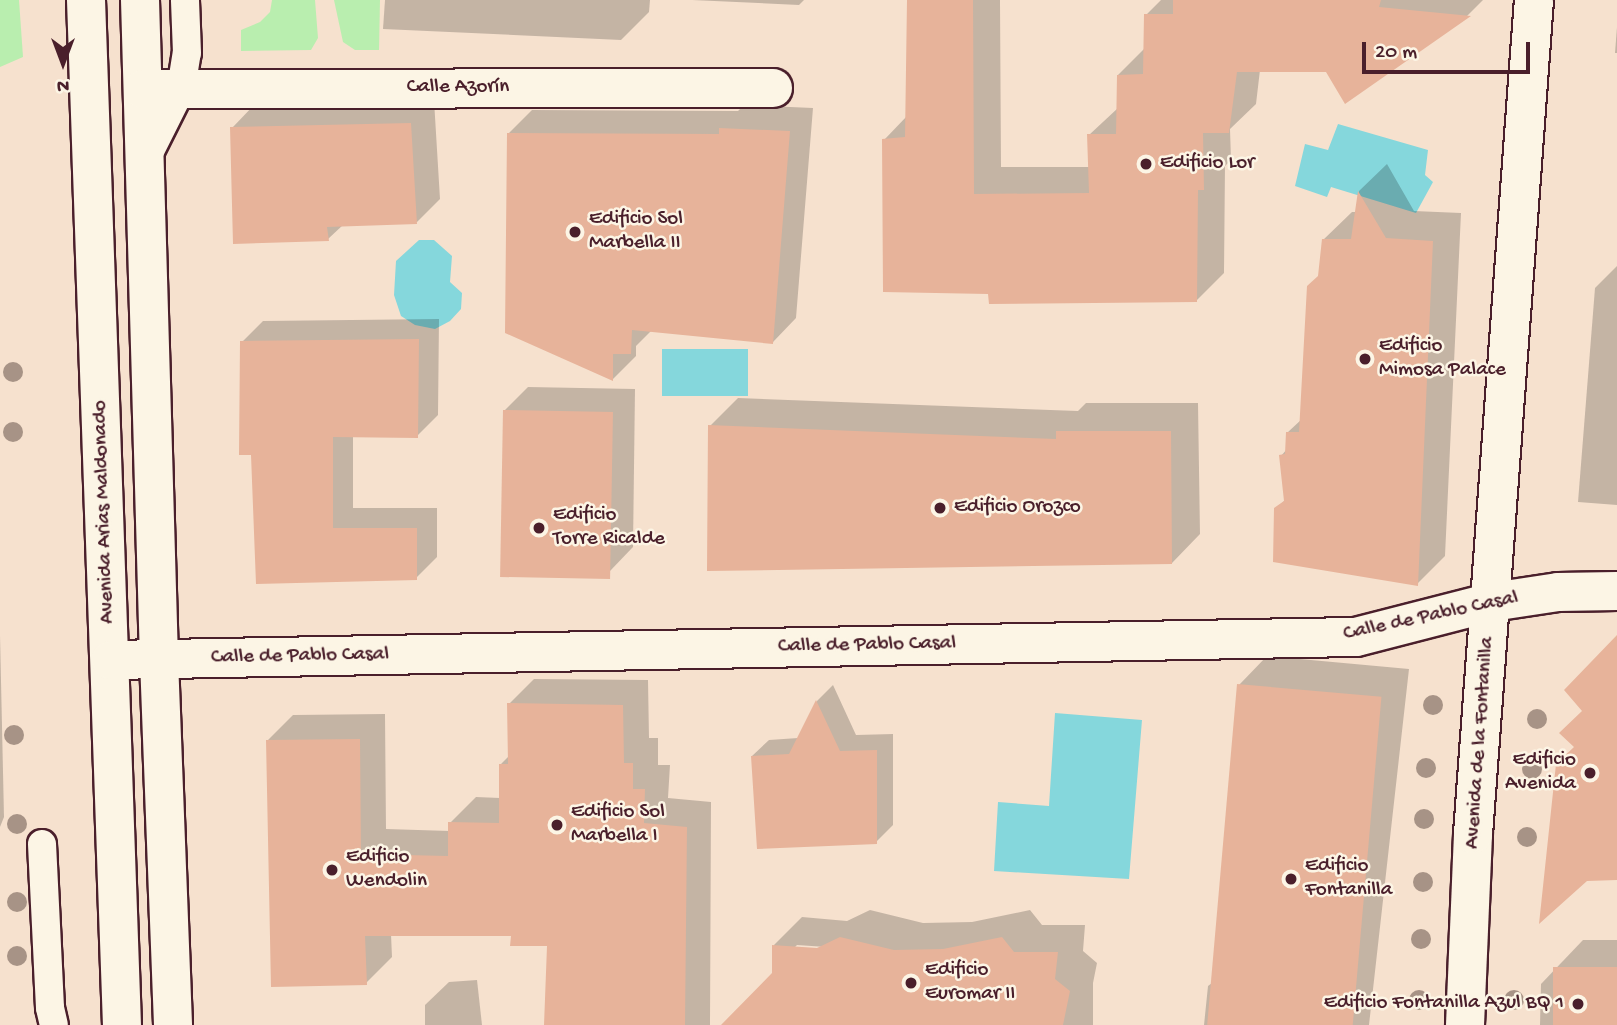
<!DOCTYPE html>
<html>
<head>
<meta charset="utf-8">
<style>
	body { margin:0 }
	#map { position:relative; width:1617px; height:1025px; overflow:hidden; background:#f6e1ce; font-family:"Gochi Hand",sans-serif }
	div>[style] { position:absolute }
	.green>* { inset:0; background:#b9eeaf }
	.water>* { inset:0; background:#85d7dc; transform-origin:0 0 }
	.shadow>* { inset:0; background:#0003 }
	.building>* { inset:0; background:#e7b39a; transform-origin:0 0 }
	.roads { filter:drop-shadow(2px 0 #4a1f2b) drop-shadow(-2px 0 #4a1f2b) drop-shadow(0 2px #4a1f2b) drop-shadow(0 -2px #4a1f2b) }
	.service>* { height:28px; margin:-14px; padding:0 14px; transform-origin:14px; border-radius:14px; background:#fcf5e5 }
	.minor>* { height:38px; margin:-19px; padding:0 19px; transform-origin:19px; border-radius:19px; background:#fcf5e5 }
	.trees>* { width:20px; height:20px; margin:-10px; border-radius:50%; background:#a79386 }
	.dots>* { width:19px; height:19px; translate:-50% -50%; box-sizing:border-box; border:4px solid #fcf5e5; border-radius:50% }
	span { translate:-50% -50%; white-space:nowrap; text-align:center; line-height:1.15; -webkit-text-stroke:5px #fcf5e5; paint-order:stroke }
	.street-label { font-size:21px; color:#4a1f2b }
	.poi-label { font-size:21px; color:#4a1f2b }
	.left { translate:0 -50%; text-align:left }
	.right { translate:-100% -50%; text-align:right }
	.north { position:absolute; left:28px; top:28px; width:70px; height:70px; -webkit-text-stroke:5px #fcf5e5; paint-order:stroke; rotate:180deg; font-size:19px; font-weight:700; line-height:28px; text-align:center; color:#4a1f2b }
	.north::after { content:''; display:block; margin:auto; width:24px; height:32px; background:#4a1f2b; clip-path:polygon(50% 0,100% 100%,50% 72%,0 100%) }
	.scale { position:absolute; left:1362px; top:42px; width:168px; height:32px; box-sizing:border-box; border:4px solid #4a1f2b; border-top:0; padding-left:9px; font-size:21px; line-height:24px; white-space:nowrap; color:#4a1f2b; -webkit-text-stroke:5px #fcf5e5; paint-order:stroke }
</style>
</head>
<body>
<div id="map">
	<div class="green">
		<i style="clip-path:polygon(0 0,19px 0,23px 57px,0 67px)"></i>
		<i style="clip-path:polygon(272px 0,315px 0,318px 38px,311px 50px,241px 51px,241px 30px,260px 22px,270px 12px)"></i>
		<i style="clip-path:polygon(334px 0,380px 0,379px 50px,355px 50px,343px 42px)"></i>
	</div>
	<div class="water">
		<i style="clip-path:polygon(1338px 124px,1428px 150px,1425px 175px,1433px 182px,1416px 213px,1331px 187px,1327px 197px,1295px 186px,1305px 144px,1328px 150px)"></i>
		<i style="clip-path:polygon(419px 240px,434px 240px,452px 256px,450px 282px,462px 293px,461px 309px,450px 321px,435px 329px,415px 325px,401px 316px,394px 295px,396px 261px)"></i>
		<i style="left:748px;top:349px;width:47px;height:86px;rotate:90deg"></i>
		<i style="clip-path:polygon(1055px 713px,1142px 720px,1129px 879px,994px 871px,998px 802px,1049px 806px)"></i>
	</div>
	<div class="shadow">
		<i style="clip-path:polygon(385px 0,650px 0,649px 12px,621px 40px,383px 29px)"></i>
		<i style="clip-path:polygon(692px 0,804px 0,799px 5px)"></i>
		<i style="clip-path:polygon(908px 0,1000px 0,1001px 167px,1090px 167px,1089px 135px,1118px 108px,1118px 75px,1145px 48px,1146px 15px,1161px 0,1483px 0,1465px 18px,1327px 70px,1260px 70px,1256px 104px,1230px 129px,1231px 160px,1225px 166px,1224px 273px,1196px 301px,990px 292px,884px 140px,907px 116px)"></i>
		<i style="clip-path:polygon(1617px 27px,1617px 53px,1615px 53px)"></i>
		<i style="clip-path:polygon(434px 100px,440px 199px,417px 222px,343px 225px,328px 239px,232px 128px,255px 104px)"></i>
		<i style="clip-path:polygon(744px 105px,813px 108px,796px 318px,773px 342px,652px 330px,636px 346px,636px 356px,613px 379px,509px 133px,532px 110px,738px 111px)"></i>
		<i style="clip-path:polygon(1387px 164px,1414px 211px,1461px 213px,1445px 556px,1417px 584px,1276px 509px,1286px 499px,1281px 456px,1287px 449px,1288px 432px,1302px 419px,1323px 240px,1352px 212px,1357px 212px,1359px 191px)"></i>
		<i style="clip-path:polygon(1617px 266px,1617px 505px,1578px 502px,1595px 288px)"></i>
		<i style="clip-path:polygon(439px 319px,438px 415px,417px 436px,353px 436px,353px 508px,437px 508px,437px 557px,416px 578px,258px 582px,252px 453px,242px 342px,263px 321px)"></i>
		<i style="clip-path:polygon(528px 387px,635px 389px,633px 547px,610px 571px,504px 411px)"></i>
		<i style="clip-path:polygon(738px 398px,1078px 411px,1086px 403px,1198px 403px,1200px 534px,1172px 563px,710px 426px)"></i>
		<i style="clip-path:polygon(0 635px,4px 817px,0 827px)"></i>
		<i style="clip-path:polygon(1267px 656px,1409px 669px,1369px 1025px,1204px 1025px,1208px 986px,1212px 983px,1239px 685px)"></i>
		<i style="clip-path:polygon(534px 679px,648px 680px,649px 738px,658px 738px,658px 765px,670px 765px,668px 798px,711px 802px,710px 1025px,546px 1025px,549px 945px,513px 934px,391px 934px,392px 957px,366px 983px,267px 741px,293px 715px,385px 714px,386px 829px,450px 831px,450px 823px,476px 797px,500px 798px,500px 765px,509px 756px,509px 704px)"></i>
		<i style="clip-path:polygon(833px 685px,856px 735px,893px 734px,893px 825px,876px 842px,752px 756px,769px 740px,798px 738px,817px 701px)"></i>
		<i style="clip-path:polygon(evenodd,870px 910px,923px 923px,972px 922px,1030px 910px,1042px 925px,1085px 925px,1083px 951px,1097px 963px,1093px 983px,1093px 1025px,726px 1025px,774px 973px,774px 945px,802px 917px,847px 921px,870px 910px,797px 945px,826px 947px,826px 951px,794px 948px,797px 945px)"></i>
		<i style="clip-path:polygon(1583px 940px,1617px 940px,1617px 1025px,1540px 1025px,1541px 984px)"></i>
		<i style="clip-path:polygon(477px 980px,482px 1025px,425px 1025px,425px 1005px,449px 982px)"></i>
	</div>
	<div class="building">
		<i style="clip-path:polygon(907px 0,973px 0,974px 194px,1089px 193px,1087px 134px,1116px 134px,1117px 75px,1143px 74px,1144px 14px,1173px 14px,1173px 0,1381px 0,1379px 7px,1471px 16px,1345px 104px,1326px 72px,1237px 72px,1229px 133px,1203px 133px,1204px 190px,1198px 190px,1197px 302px,989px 304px,988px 294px,883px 292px,882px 139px,905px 137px)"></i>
		<i style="clip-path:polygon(411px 123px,417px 224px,327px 227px,329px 241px,233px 244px,230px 127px)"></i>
		<i style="clip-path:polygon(719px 128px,790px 131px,773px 344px,632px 330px,631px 354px,613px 354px,613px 381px,505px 333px,507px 133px,719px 134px)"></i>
		<i style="clip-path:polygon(1358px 191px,1386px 238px,1433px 241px,1418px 586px,1273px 562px,1274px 508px,1284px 501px,1279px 455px,1285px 454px,1286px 432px,1299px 432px,1307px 286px,1318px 276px,1322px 239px,1351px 239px)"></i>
		<i style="clip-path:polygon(419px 339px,418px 438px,333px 437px,333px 528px,417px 528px,417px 580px,256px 584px,251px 455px,239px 455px,240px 341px)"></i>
		<i style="left:503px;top:410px;width:110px;height:167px;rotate:1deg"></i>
		<i style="clip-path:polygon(708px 425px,1056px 439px,1056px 431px,1171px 431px,1172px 564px,707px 571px)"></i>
		<i style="clip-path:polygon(1617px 635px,1617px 880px,1587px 881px,1539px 924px,1556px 764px,1574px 747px,1559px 733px,1582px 711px,1564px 690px)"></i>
		<i style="left:1237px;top:684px;width:145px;height:342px;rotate:5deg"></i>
		<i style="clip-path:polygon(816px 700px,840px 751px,877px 750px,877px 844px,757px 849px,751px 756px,789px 754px)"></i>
		<i style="clip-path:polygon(507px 703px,623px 705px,624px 763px,633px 763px,633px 789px,645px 789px,644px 823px,687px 827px,685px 1025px,544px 1025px,547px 946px,510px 946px,511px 936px,365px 936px,367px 985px,271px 987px,266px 740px,360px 739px,361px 854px,448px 856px,448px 822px,499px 823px,499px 764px,508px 764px)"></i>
		<i style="clip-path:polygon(840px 937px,894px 950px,943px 949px,1002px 937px,1014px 952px,1058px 952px,1055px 979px,1070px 991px,1063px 1025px,721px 1025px,772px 973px,772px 945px,817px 948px)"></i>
		<i style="left:1617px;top:967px;width:58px;height:64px;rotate:90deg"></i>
	</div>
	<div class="roads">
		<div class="service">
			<i style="left:146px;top:159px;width:78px;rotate:-63.4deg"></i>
			<i style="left:181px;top:89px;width:36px;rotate:-81deg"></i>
			<i style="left:187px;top:53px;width:53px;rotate:-92.2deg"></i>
			<i style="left:42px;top:844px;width:164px;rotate:87.2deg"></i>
			<i style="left:50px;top:1008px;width:17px;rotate:77deg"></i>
		</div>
		<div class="minor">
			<i style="left:86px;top:0;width:1026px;rotate:87.99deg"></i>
			<i style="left:140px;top:0;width:660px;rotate:88.35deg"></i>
			<i style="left:159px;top:660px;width:365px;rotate:87.8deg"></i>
			<i style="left:143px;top:89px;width:630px;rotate:-0.09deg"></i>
			<i style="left:111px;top:660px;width:1245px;rotate:-1.06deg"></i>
			<i style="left:1356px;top:637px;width:140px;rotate:-14.4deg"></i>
			<i style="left:1492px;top:602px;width:67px;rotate:-8.6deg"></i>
			<i style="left:1558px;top:592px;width:59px;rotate:-1deg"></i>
			<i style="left:1465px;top:1025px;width:191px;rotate:-87.6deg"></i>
			<i style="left:1473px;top:834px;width:836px;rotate:-85.82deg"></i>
		</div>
	</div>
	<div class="trees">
		<i style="left:13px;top:372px"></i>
		<i style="left:13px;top:432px"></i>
		<i style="left:1433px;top:705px"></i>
		<i style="left:1537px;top:719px"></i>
		<i style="left:14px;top:735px"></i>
		<i style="left:1426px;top:768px"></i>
		<i style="left:1532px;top:769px"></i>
		<i style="left:1424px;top:819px"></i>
		<i style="left:17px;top:824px"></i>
		<i style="left:1527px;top:837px"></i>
		<i style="left:1423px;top:882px"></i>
		<i style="left:17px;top:902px"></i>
		<i style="left:1421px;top:939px"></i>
		<i style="left:17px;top:956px"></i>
		<i style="left:1419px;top:1000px"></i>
		<i style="left:1514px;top:1000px"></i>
	</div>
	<div class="dots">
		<i style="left:1146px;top:164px;background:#4a1f2b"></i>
		<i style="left:575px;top:232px;background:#4a1f2b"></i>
		<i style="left:1365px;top:359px;background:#4a1f2b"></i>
		<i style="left:940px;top:508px;background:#4a1f2b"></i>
		<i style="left:539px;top:528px;background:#4a1f2b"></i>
		<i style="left:1590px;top:773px;background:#4a1f2b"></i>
		<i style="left:557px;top:825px;background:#4a1f2b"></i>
		<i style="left:332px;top:870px;background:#4a1f2b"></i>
		<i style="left:1291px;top:879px;background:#4a1f2b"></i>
		<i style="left:911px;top:983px;background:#4a1f2b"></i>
		<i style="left:1578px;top:1004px;background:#4a1f2b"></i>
	</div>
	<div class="street-label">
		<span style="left:458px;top:88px">Calle Azorín</span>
		<span style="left:105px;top:512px;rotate:-92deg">Avenida Arias Maldonado</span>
		<span style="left:1431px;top:617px;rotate:-12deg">Calle de Pablo Casal</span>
		<span style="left:867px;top:646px;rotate:-1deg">Calle de Pablo Casal</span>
		<span style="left:300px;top:657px;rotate:-1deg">Calle de Pablo Casal</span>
		<span style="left:1481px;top:743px;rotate:-86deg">Avenida de la Fontanilla</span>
	</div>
	<div class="poi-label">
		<span class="left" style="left:1160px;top:164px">Edificio Lor</span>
		<span class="left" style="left:589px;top:232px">Edificio Sol<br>Marbella II</span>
		<span class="left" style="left:1379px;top:359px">Edificio<br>Mimosa Palace</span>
		<span class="left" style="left:954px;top:508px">Edificio Orozco</span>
		<span class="left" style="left:553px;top:528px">Edificio<br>Torre Ricalde</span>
		<span class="right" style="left:1576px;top:773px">Edificio<br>Avenida</span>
		<span class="left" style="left:571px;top:825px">Edificio Sol<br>Marbella I</span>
		<span class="left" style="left:346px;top:870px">Edificio<br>Wendolin</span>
		<span class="left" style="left:1305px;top:879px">Edificio<br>Fontanilla</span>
		<span class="left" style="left:925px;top:983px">Edificio<br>Euromar II</span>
		<span class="right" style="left:1564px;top:1004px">Edificio Fontanilla Azul BQ 1</span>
	</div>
	<div class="north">N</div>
	<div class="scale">20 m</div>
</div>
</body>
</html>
